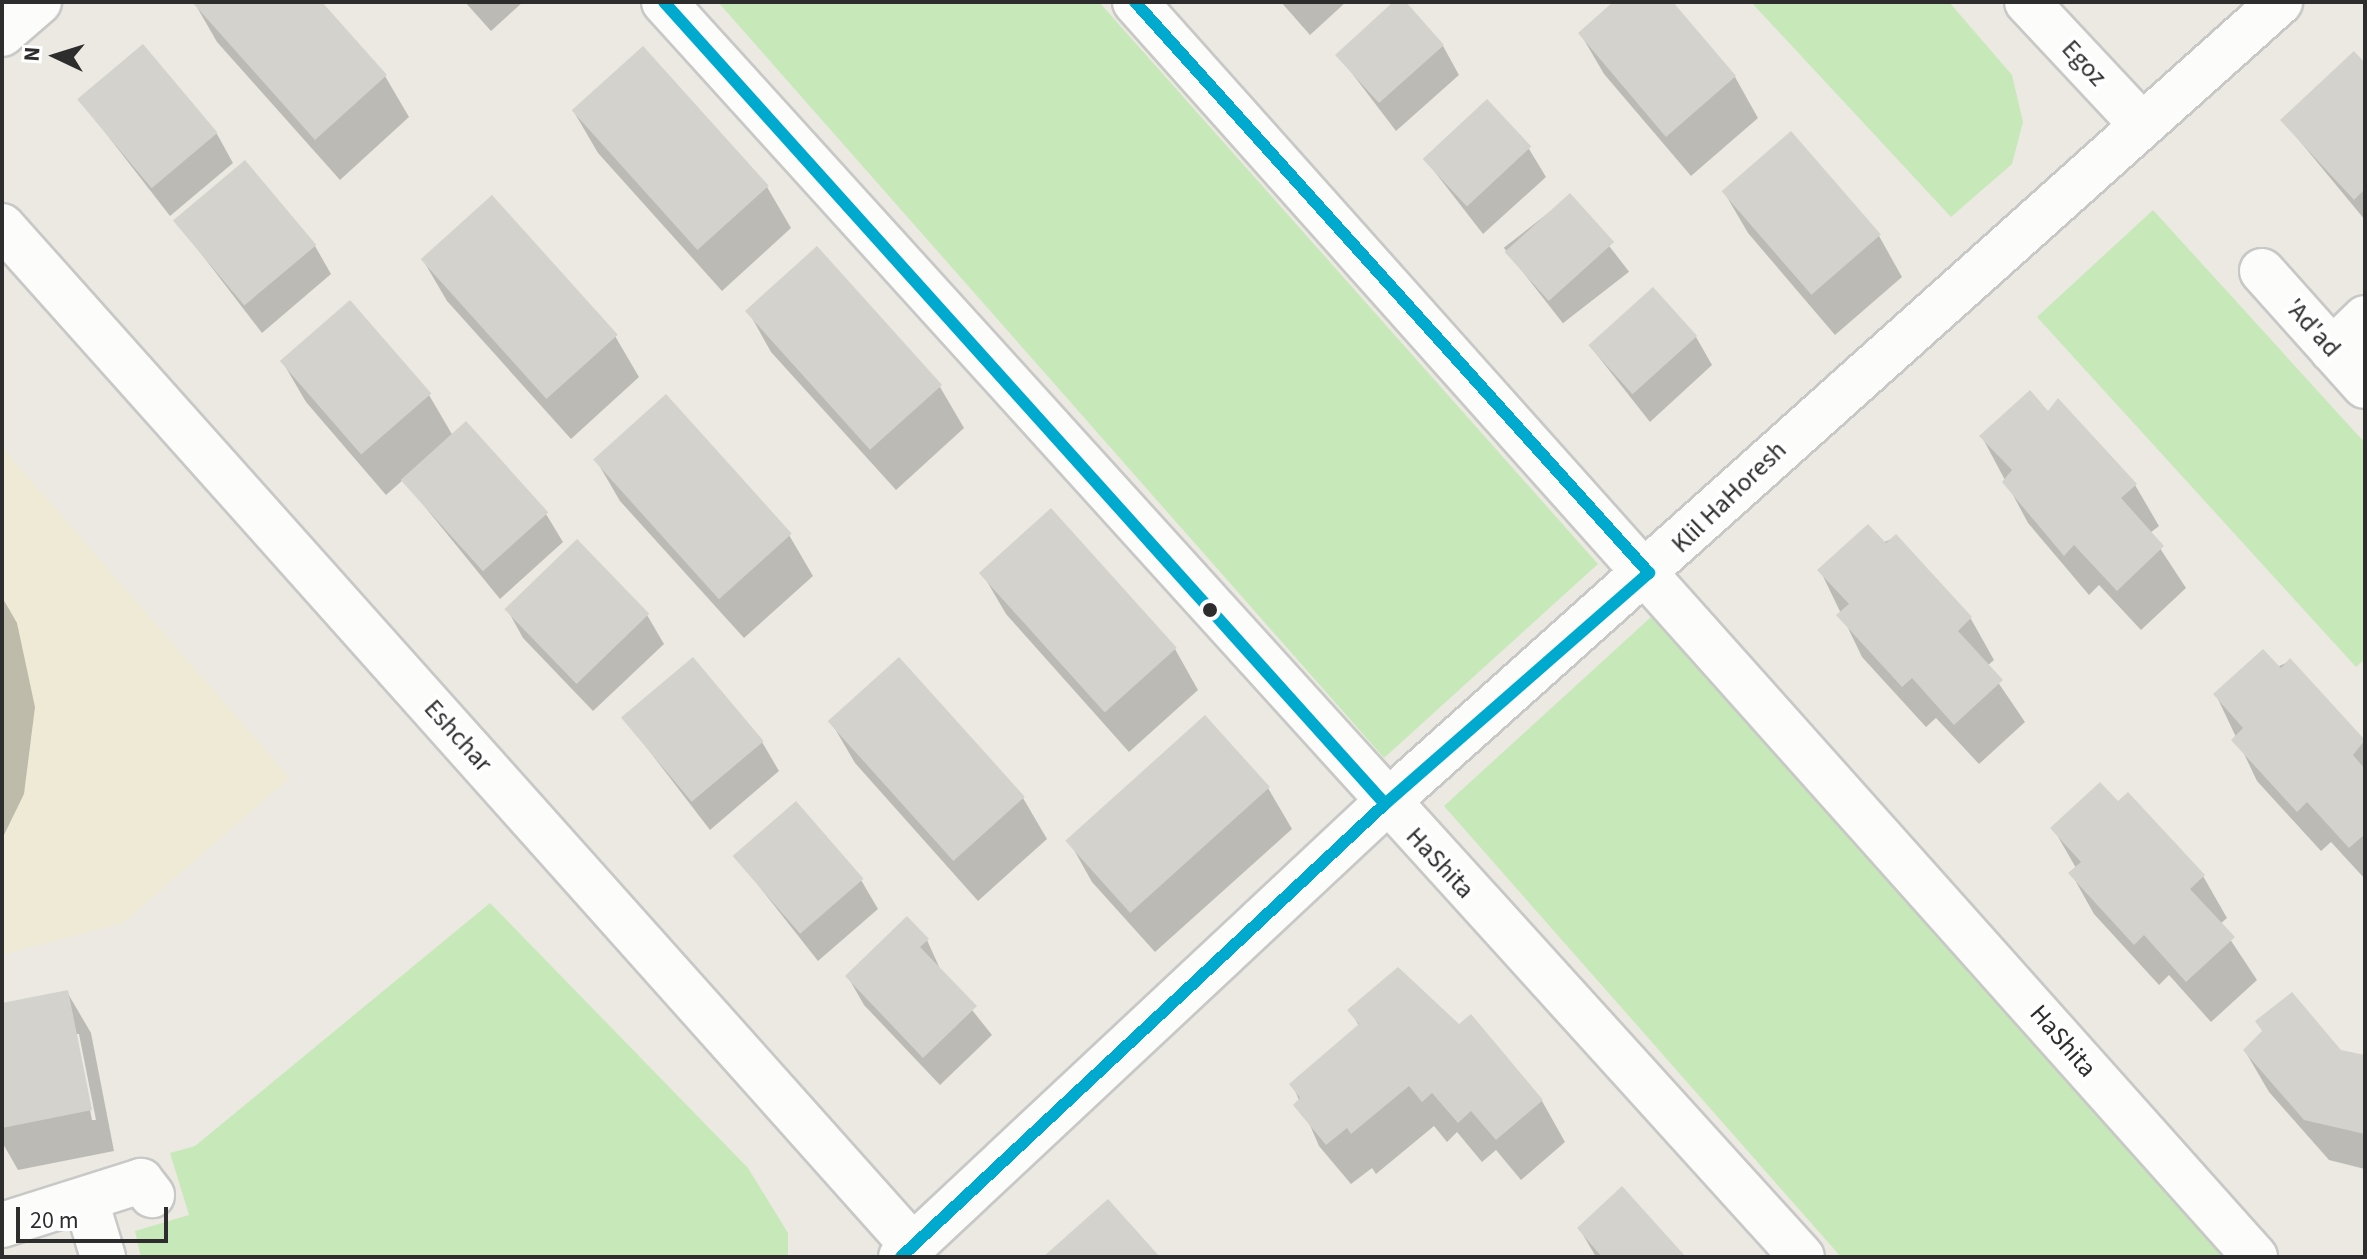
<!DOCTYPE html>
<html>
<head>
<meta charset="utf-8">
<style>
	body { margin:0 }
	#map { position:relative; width:2367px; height:1259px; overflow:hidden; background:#ebe9e2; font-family:"Source Sans 3",sans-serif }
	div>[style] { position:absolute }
	.education>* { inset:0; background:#eeead6 }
	.green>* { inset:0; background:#c7e9b9 }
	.shadow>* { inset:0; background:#0003; transform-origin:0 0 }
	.building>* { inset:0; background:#d4d2cd; transform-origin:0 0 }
	.roads { filter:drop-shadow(2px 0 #c8c8c7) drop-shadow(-2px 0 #c8c8c7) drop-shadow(0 2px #c8c8c7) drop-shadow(0 -2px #c8c8c7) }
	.minor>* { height:44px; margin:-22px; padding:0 22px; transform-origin:22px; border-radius:22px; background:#fcfcfb }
	.bus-1>* { height:12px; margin:-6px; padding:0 6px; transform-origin:6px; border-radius:6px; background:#00a9ce }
	.dots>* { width:22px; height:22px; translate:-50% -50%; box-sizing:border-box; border:4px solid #fff; border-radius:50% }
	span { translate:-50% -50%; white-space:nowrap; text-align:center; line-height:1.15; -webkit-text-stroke:8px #fff; paint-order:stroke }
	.street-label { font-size:26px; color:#2d2d2d }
	.frame { position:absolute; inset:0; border:4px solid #2d2d2d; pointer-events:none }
	.north { position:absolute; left:16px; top:16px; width:80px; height:80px; -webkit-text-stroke:6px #fff; paint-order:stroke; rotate:274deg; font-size:22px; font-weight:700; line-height:32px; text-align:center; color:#2d2d2d }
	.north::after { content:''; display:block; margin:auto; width:28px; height:36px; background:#2d2d2d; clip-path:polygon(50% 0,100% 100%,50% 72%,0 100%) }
	.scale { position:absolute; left:16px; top:1207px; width:152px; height:36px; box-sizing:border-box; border:4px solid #2d2d2d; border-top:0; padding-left:10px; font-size:24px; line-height:28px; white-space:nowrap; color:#2d2d2d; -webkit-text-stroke:6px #fff; paint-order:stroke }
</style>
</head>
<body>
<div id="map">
	<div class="education">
		<i style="clip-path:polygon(2px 447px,290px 778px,123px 923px,2px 955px)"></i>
	</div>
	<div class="green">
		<i style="clip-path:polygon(718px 2px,1099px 2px,1598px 564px,1384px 758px)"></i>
		<i style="clip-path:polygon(1751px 2px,1949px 2px,2012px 75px,2023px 122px,2012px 164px,1951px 217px)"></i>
		<i style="clip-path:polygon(2153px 210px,2365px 443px,2365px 659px,2356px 667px,2037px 317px)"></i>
		<i style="clip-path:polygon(1662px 607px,2230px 1257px,1841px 1257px,1444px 806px)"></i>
		<i style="clip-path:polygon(490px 903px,748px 1168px,788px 1233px,788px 1257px,141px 1257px,135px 1231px,189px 1215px,170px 1153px,195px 1146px)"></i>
	</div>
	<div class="shadow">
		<i style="clip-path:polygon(194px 2px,319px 2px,385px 76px,409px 117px,340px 180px,217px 42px)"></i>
		<i style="clip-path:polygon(465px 2px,523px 2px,491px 31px)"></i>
		<i style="clip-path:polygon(1281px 2px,1346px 2px,1310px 35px)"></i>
		<i style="clip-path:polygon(1396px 2px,1443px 46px,1459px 75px,1396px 131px,1338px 55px)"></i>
		<i style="clip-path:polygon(1616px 2px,1671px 2px,1735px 77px,1758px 118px,1691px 176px,1604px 74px,1580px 33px)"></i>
		<i style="clip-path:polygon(2365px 65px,2365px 220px,2283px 121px)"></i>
		<i style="clip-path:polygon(80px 100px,217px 134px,233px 163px,170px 216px)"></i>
		<i style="clip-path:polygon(574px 112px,767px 187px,791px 228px,722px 291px,598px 153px)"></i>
		<i style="clip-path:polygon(1529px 149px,1546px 177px,1483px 234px,1424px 158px)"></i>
		<i style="clip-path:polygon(1724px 192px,1879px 236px,1902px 277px,1835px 335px,1748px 233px)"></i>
		<i style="left:1570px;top:196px;width:96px;height:84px;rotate:52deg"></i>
		<i style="clip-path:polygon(176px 221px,315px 246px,331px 274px,262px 333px)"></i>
		<i style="clip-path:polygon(817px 249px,940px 387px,964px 428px,896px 490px,771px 352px,748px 311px)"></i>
		<i style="clip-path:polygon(423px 260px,615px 336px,639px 377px,571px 439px,447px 301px)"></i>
		<i style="clip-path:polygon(1696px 337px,1712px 365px,1650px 422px,1590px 346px)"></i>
		<i style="clip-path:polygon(282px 361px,429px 395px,453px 436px,546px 514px,563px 542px,500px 599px,403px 480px,386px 495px,306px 402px)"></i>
		<i style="clip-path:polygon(2048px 414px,2135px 485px,2159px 526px,2150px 533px,2186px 588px,2141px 630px,2099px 585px,2089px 595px,2028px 523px,1982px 437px)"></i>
		<i style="clip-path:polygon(596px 460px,789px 535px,813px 576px,744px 638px,620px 501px)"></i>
		<i style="clip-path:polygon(1896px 537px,1971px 619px,1994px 660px,1987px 666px,2025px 722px,1979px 764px,1936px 718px,1926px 727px,1862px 657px,1820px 570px)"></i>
		<i style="clip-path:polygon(982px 573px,1175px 649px,1198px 690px,1129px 752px,1006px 614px)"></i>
		<i style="clip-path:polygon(2px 597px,17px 623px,35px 707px,24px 794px,2px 839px)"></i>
		<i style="clip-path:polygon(507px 609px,647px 615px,664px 644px,593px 711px,523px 638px)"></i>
		<i style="clip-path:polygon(2290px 661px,2365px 743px,2365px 879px,2331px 842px,2321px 851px,2257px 781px,2216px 695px)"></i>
		<i style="clip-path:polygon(624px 718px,762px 742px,779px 771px,710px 830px)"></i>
		<i style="clip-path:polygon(831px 722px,1023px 798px,1047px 839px,978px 901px,855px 763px)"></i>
		<i style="clip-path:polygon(1268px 788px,1292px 829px,1155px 952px,1092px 882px,1069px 841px)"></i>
		<i style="clip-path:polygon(2118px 804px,2203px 876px,2227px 918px,2220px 924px,2257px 980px,2211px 1022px,2169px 975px,2159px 985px,2094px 914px,2071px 873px,2076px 868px,2053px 828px)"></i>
		<i style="clip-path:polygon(736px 857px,861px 880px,878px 909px,818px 961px)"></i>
		<i style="clip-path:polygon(927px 940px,941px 971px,992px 1035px,940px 1085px,864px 1005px,848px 977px)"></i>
		<i style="clip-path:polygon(evenodd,67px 992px,91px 1033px,114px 1151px,18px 1170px,2px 1142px,2px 1005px,67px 992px,75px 1034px,79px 1034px,96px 1120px,92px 1120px,75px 1034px)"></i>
		<i style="clip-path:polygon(1350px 1010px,1459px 1027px,1542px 1101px,1565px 1142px,1521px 1180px,1496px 1150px,1482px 1162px,1457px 1132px,1447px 1142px,1434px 1126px,1376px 1174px,1372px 1168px,1351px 1184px,1319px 1146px,1292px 1084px,1359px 1026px)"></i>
		<i style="clip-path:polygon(2245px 1051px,2365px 1057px,2365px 1169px,2329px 1160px,2269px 1092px)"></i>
		<i style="clip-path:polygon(1579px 1228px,1683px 1257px,1596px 1257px)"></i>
	</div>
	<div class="building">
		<i style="clip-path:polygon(192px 2px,322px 2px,387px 75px,315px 140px)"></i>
		<i style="clip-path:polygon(1393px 2px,1406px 2px,1444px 45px,1379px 103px,1335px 55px)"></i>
		<i style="clip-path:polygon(1613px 2px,1673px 2px,1736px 76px,1666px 137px,1578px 33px)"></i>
		<i style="left:143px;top:44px;width:116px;height:86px;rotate:50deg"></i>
		<i style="left:643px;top:46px;width:188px;height:96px;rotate:48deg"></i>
		<i style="clip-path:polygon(2354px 51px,2365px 63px,2365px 189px,2354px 200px,2280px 120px)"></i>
		<i style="left:1487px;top:99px;width:65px;height:88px;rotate:47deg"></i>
		<i style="left:1791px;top:131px;width:137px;height:92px;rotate:49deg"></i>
		<i style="left:245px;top:160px;width:111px;height:94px;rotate:50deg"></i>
		<i style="left:1570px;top:193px;width:66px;height:88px;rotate:48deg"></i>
		<i style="left:492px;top:195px;width:188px;height:96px;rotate:48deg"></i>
		<i style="left:817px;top:246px;width:187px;height:97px;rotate:48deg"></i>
		<i style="left:1653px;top:287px;width:66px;height:87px;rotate:48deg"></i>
		<i style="left:350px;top:300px;width:124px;height:93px;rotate:49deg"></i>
		<i style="clip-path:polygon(2030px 390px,2048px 411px,2058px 398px,2137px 484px,2121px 498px,2164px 546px,2117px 591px,2074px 545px,2064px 556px,2002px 482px,2012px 470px,1979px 436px)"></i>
		<i style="left:666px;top:394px;width:188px;height:98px;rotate:48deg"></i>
		<i style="left:466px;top:421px;width:123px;height:88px;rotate:48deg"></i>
		<i style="left:1051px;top:508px;width:188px;height:97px;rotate:48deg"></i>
		<i style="clip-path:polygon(1868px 524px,1886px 543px,1896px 534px,1972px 617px,1958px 631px,2003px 680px,1954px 725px,1912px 678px,1902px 687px,1836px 615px,1849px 604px,1817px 570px)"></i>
		<i style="left:577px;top:539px;width:104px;height:101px;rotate:46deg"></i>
		<i style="clip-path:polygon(2263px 649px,2281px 668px,2290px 658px,2365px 740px,2353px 755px,2365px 769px,2365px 834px,2349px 848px,2307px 802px,2297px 812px,2231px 740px,2243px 728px,2213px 694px)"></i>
		<i style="left:693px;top:657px;width:110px;height:94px;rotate:50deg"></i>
		<i style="left:899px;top:657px;width:188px;height:96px;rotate:48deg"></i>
		<i style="left:1205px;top:715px;width:97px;height:188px;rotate:48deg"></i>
		<i style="clip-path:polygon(2100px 782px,2118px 801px,2128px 792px,2205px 875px,2190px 889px,2235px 937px,2186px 982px,2144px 935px,2134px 945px,2068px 873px,2081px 862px,2050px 828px)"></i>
		<i style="left:796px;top:801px;width:103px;height:84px;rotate:49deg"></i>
		<i style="clip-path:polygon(907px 916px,929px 939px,920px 947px,977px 1006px,923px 1058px,845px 976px)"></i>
		<i style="clip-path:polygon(1398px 967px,1459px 1024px,1471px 1014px,1543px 1100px,1496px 1140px,1471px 1111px,1458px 1123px,1432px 1093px,1422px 1102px,1409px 1086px,1351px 1134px,1347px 1128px,1326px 1145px,1293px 1105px,1300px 1098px,1289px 1084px,1359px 1024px,1347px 1010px)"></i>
		<i style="clip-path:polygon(68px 990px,92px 1110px,2px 1128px,2px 1003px)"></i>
		<i style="clip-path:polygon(2292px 992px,2341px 1050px,2365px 1055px,2365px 1134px,2304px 1120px,2243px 1050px,2262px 1031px,2255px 1021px)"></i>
		<i style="clip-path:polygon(1622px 1186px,1686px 1257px,1602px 1257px,1577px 1228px)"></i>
		<i style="clip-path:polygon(1108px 1199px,1160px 1257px,1043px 1257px)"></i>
	</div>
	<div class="roads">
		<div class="minor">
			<i style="left:664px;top:2px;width:1694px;rotate:47.8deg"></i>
			<i style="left:1135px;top:2px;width:1682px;rotate:48.25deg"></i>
			<i style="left:2027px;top:2px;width:168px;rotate:46.9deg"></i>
			<i style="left:2px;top:34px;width:49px;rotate:-40.9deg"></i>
			<i style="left:2px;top:226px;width:1368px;rotate:48.23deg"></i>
			<i style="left:2262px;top:271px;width:154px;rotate:48.2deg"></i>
			<i style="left:2332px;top:350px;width:46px;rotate:-44.1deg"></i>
			<i style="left:86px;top:1201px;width:59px;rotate:73.1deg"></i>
			<i style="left:2px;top:1225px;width:146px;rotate:-17.6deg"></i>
			<i style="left:141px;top:1181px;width:18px;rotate:52deg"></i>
			<i style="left:901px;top:1257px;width:663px;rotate:-43.11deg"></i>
			<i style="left:1385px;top:804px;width:1202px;rotate:-41.86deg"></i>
		</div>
	</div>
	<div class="bus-1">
		<i style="left:664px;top:2px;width:1078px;rotate:48.04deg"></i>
		<i style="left:901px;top:1257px;width:663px;rotate:-43.11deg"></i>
		<i style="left:1385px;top:804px;width:351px;rotate:-41.2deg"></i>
		<i style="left:1649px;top:573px;width:768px;rotate:-131.99deg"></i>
	</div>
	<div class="dots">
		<i style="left:1210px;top:610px;background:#2d2d2d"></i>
	</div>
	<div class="street-label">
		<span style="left:2084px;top:63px;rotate:47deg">Egoz</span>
		<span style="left:2313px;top:328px;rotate:48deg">'Ad'ad</span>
		<span style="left:1729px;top:497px;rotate:-44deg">Klil HaHoresh</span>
		<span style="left:458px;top:736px;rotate:48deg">Eshchar</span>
		<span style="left:1440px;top:863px;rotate:47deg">HaShita</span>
		<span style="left:2063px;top:1041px;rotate:49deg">HaShita</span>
	</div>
	<div class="frame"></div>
	<div class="north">N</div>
	<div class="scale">20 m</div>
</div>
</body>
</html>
